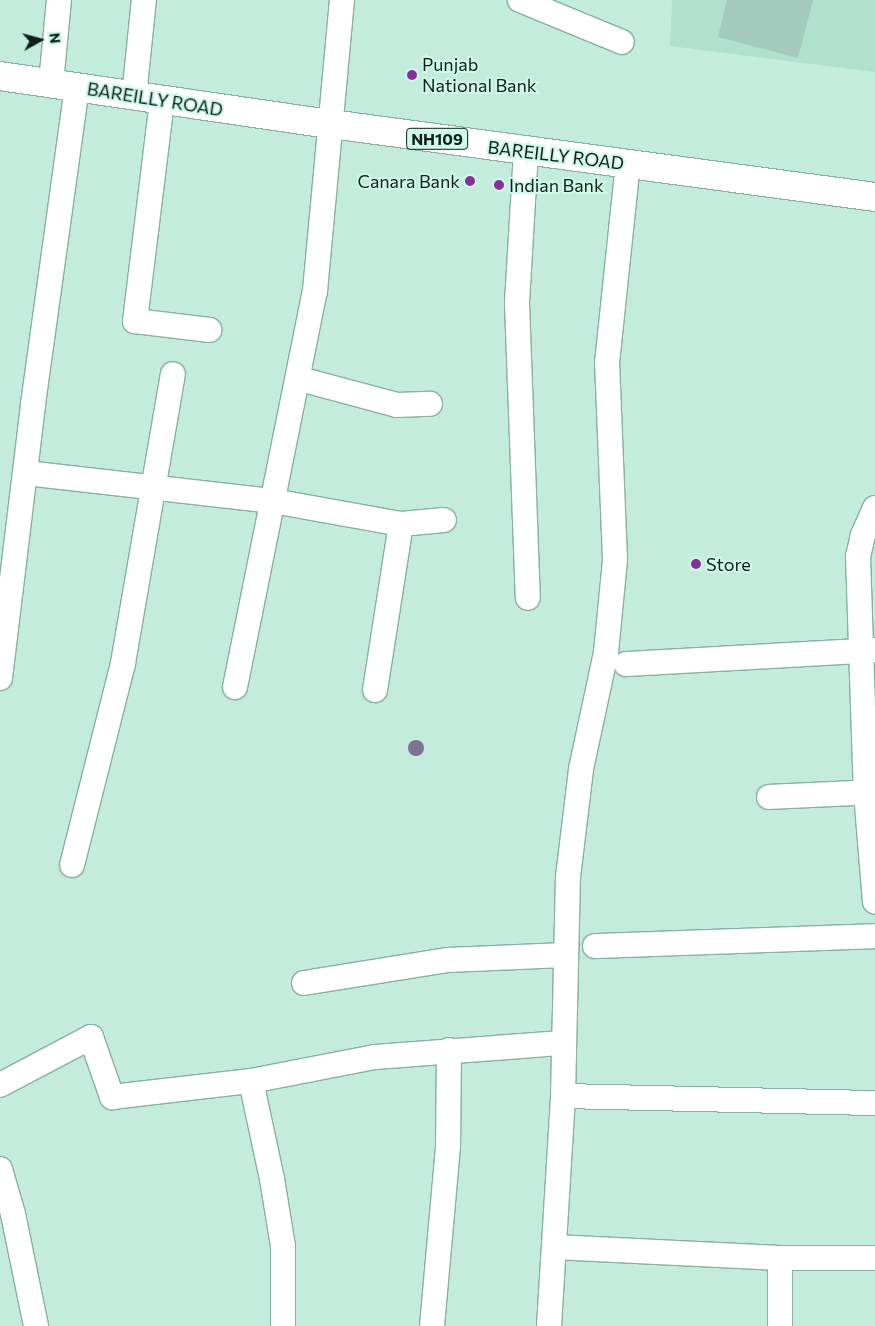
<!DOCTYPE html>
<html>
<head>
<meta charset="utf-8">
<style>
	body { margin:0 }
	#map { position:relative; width:875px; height:1326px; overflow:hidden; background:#c3ecdd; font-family:Commissioner,sans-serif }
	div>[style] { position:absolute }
	.built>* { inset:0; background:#b0e0ce }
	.building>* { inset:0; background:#a3cabc }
	.roads { filter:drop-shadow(1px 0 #88afa1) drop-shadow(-1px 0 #88afa1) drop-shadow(0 1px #88afa1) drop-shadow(0 -1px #88afa1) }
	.minor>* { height:24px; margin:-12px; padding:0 12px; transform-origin:12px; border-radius:12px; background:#fff }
	.trunk>* { height:28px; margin:-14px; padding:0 14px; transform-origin:14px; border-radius:14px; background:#fff }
	.trees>* { width:16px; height:16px; margin:-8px; border-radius:50%; background:#7f7291 }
	.dots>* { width:14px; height:14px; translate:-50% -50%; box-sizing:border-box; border:2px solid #d0f9ea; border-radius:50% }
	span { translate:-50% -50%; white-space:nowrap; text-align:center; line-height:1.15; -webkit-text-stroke:4px #d0f9ea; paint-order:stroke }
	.shield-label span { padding:1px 4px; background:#d0f9ea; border:1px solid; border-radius:4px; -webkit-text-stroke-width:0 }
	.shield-label { font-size:16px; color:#0f1f19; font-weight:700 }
	.poi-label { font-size:18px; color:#0f1f19 }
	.left { translate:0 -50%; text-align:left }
	.right { translate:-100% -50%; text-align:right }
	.street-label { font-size:18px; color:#0f1f19 }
	.north { position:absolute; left:15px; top:15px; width:50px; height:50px; -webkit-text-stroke:4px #d0f9ea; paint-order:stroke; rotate:83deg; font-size:14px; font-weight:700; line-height:20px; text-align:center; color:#0f1f19 }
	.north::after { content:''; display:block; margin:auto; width:18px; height:22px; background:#0f1f19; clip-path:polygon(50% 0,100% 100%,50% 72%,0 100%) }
</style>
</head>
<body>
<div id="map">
	<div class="built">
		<i style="clip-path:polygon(672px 0,875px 0,875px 72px,670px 46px)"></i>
	</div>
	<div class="building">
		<i style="clip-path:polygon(727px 0,813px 0,798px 58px,718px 37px)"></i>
	</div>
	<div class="roads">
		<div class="minor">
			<i style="left:520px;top:0;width:110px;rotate:22.4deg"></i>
			<i style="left:51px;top:83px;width:83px;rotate:-84.5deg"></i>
			<i style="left:134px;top:96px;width:97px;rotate:-84.1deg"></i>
			<i style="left:162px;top:101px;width:222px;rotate:97deg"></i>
			<i style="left:135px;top:321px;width:75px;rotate:6.9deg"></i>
			<i style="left:526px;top:151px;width:152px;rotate:93.4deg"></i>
			<i style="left:517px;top:303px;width:295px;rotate:87.9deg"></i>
			<i style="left:300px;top:379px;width:100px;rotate:15deg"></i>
			<i style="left:397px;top:405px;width:33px;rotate:-2deg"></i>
			<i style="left:26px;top:473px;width:249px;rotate:6.5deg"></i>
			<i style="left:273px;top:501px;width:130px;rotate:10.2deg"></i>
			<i style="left:401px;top:524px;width:43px;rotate:-5.3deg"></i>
			<i style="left:875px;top:508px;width:30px;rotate:114deg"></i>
			<i style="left:863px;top:535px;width:22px;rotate:103deg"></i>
			<i style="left:858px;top:556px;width:237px;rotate:88.1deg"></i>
			<i style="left:866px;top:793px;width:109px;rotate:85.3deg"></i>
			<i style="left:626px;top:664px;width:249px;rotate:-3.2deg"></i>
			<i style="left:0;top:678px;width:276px;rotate:-83.1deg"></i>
			<i style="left:33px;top:404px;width:320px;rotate:-82.1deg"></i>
			<i style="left:235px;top:687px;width:404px;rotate:-78.6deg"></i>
			<i style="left:315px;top:291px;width:292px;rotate:-84.7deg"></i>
			<i style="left:375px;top:690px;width:168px;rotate:-81.1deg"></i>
			<i style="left:769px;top:797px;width:106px;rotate:-2.7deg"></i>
			<i style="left:72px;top:865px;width:208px;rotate:-75.8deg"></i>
			<i style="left:123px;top:663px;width:293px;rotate:-80.2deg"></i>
			<i style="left:595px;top:946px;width:280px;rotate:-2deg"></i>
			<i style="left:304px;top:983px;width:146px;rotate:-9.1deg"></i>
			<i style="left:448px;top:960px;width:117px;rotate:-2.4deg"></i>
			<i style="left:251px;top:1081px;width:100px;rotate:77.9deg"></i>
			<i style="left:272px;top:1179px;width:68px;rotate:80.7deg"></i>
			<i style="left:283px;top:1246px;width:80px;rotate:90deg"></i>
			<i style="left:0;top:1085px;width:103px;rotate:-27.8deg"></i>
			<i style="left:91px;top:1037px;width:64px;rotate:70.7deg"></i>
			<i style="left:112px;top:1097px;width:140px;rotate:-6.6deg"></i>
			<i style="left:251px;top:1081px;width:126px;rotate:-11deg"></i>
			<i style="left:375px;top:1057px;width:188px;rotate:-4.3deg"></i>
			<i style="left:563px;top:1096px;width:312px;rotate:1.3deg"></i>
			<i style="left:0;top:1169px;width:47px;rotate:73.9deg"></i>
			<i style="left:13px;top:1214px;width:114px;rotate:78.4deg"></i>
			<i style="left:554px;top:1247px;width:226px;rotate:2.8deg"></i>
			<i style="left:780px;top:1258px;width:95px"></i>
			<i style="left:780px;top:1258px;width:68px;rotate:90deg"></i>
			<i style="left:432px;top:1326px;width:181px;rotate:-84.9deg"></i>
			<i style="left:448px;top:1146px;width:96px;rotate:-89.4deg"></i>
			<i style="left:549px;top:1326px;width:230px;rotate:-86.5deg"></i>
			<i style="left:563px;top:1096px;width:219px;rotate:-88.7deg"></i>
			<i style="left:568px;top:877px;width:109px;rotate:-83.1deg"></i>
			<i style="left:581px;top:769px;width:120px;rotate:-77.9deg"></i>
			<i style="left:606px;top:652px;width:92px;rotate:-84.4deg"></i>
			<i style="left:615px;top:560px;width:197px;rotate:-92.3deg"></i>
			<i style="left:607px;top:363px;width:200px;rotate:-84deg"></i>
		</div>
		<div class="trunk">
			<i style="left:0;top:76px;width:334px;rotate:8.3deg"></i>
			<i style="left:331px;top:124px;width:549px;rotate:7.64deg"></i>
		</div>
	</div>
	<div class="trees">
		<i style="left:416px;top:748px"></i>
	</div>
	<div class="dots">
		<i style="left:412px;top:75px;background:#892f9b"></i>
		<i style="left:470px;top:181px;background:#892f9b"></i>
		<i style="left:499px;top:185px;background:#892f9b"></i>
		<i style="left:696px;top:564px;background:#892f9b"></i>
	</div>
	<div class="shield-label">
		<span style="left:437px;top:139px">NH109</span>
	</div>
	<div class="poi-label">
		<span class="left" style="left:422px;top:75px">Punjab<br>National Bank</span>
		<span class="right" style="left:460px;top:181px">Canara Bank</span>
		<span class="left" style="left:509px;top:185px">Indian Bank</span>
		<span class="left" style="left:706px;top:564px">Store</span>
	</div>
	<div class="street-label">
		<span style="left:155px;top:99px;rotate:9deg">BAREILLY ROAD</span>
		<span style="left:556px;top:155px;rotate:7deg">BAREILLY ROAD</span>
	</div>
	<div class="north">N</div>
</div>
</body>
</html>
